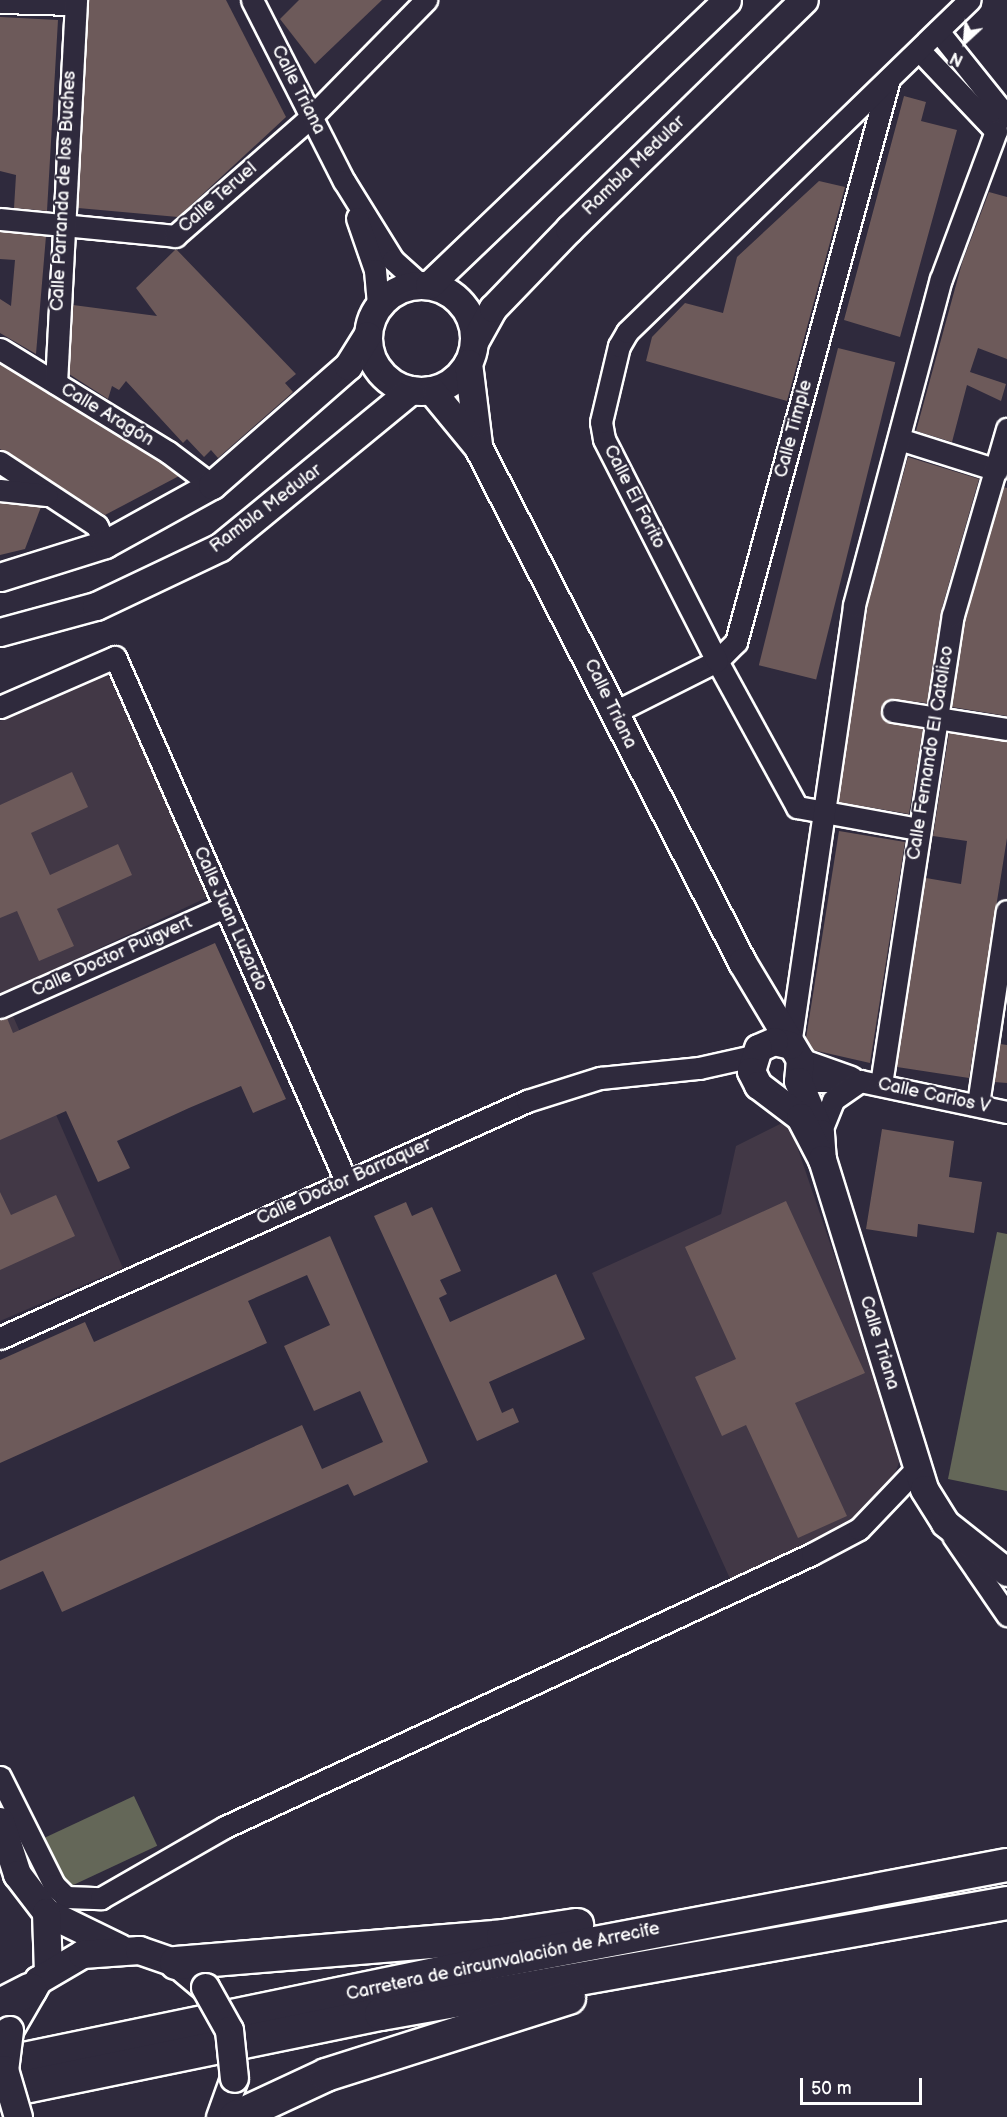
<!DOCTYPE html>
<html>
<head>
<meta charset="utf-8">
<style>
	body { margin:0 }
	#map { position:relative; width:1007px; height:2117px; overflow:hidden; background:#2f2a3d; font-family:"Balsamiq Sans",sans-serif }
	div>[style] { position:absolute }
	.built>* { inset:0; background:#423846 }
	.green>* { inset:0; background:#646758; transform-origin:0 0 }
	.building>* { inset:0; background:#6d5a5a; transform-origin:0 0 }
	.roads { filter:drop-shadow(2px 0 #fff) drop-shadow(-2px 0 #fff) drop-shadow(0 2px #fff) drop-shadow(0 -2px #fff) }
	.minor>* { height:21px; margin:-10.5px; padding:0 10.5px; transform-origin:10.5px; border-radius:10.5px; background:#2f2a3d }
	.major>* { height:27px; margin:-13.5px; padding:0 13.5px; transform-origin:13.5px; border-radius:13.5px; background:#2f2a3d }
	.major>.ring { margin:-13.5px; padding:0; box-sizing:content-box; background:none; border:27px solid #2f2a3d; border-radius:50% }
	.highway>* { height:32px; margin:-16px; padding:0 16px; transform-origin:16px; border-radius:16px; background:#2f2a3d }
	.bridges { filter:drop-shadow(2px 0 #fff) drop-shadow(-2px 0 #fff) drop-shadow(0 2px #fff) drop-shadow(0 -2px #fff) }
	.major-bridge>* { height:27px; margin:-13.5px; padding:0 13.5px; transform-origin:13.5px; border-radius:13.5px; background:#2f2a3d }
	span { translate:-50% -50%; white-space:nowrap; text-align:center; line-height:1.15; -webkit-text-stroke:4.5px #2f2a3d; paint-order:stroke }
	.street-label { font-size:18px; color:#fff }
	.north { position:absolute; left:935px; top:12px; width:60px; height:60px; -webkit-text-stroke:4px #2f2a3d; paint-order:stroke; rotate:206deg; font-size:16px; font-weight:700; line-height:24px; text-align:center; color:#fff }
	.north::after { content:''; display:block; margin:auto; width:21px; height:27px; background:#fff; clip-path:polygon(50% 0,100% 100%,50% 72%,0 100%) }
	.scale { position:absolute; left:800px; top:2078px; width:122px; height:27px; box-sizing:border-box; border:3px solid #fff; border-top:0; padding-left:8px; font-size:18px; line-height:21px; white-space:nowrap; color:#fff; -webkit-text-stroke:4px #2f2a3d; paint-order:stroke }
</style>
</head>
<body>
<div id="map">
	<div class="built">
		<i style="clip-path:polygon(108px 674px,210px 896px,0 995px,0 721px)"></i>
		<i style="clip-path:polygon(13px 1016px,123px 1268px,0 1321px,0 1021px)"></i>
		<i style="clip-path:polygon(788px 1120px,902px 1454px,891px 1485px,860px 1518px,732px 1583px,592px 1273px,721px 1214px,736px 1146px)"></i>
	</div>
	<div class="green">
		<i style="clip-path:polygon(997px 1232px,1007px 1234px,1007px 1491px,948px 1479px)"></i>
		<i style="left:134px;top:1796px;width:55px;height:98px;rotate:65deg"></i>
	</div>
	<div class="building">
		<i style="clip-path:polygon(89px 0,226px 0,286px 117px,178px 217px,78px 208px)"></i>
		<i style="clip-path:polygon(299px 0,382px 0,315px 64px,280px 19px)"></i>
		<i style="clip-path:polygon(0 17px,58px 20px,47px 211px,14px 208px,16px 175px,0 171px)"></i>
		<i style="clip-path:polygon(904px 96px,926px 102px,921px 121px,957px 130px,900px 337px,844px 320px)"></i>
		<i style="clip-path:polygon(819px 181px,845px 187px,787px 401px,646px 361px,652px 337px,685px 303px,723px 313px,737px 257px)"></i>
		<i style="clip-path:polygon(989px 192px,1007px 197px,1007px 359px,978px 348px,970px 372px,1006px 384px,1001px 401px,967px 385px,952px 442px,916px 431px,962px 263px)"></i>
		<i style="clip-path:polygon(0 232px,46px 236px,36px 354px,0 333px,0 299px,11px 306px,15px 260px,0 259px)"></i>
		<i style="clip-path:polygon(176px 249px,296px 374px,285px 383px,293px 392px,218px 458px,211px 450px,204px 457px,187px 439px,183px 443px,126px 381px,119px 390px,112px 386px,108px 399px,69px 374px,73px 305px,157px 316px,136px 288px)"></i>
		<i style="left:838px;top:348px;width:59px;height:327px;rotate:14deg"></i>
		<i style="clip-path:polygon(0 364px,161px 463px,179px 476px,105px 515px,82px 501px,0 449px)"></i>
		<i style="clip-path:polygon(908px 457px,979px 479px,941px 611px,927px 703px,889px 699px,881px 708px,885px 721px,923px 729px,909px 814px,838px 802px,868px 604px)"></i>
		<i style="clip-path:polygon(1003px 487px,1007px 488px,1007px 716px,952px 707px,965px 618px)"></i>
		<i style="clip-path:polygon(0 503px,41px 507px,25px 549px,0 555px)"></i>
		<i style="clip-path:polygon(949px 733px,1007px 741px,1007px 838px,969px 1078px,897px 1067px,926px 878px,961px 884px,967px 841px,933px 836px)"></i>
		<i style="clip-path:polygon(72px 772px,88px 807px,31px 833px,50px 875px,118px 844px,132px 875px,57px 909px,74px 946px,39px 961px,17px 911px,0 918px,0 805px)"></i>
		<i style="clip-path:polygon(839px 831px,905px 842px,870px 1063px,813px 1050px,806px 1038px)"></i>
		<i style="clip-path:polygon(215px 943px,286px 1099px,253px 1113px,241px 1086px,189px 1108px,117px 1141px,130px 1168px,98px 1182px,66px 1111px,0 1140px,0 1020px,7px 1018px,13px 1033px)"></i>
		<i style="clip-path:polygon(1000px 1044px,1007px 1045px,1007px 1083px,994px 1082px)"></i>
		<i style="clip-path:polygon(882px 1129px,954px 1141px,949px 1177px,982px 1182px,974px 1233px,918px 1224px,917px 1237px,866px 1229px)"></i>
		<i style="clip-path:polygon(0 1192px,11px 1215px,56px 1195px,75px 1236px,0 1270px)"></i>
		<i style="clip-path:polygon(786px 1201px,865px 1373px,795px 1403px,847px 1516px,798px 1538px,746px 1425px,722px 1436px,695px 1377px,736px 1359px,685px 1247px)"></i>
		<i style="clip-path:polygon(406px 1202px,412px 1216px,432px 1207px,461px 1271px,440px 1280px,447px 1294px,439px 1298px,450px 1322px,556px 1274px,585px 1339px,489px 1382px,502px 1413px,513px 1408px,519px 1422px,477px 1441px,374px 1216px)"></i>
		<i style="clip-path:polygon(330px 1236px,428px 1462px,354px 1496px,348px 1484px,62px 1612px,43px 1571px,0 1590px,0 1561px,302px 1425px,322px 1469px,383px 1442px,360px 1391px,314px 1411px,284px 1346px,330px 1325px,307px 1275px,248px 1301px,267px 1343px,0 1463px,0 1360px,85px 1322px,94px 1342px)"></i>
	</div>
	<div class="roads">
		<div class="minor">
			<i style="left:252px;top:0;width:203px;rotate:63.1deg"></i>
			<i style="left:344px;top:181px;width:93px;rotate:58.2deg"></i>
			<i style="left:393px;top:260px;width:36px;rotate:42deg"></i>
			<i style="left:0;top:2px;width:73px;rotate:1.6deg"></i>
			<i style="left:938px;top:31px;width:110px;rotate:51.3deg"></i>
			<i style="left:919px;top:50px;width:112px;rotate:46.5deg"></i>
			<i style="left:357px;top:218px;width:55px;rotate:70.9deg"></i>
			<i style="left:375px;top:270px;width:35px;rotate:85deg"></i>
			<i style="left:0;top:219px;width:176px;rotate:5.5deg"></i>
			<i style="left:175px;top:236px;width:182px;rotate:-41.2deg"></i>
			<i style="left:312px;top:116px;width:163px;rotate:-45.5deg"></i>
			<i style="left:0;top:349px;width:197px;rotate:31.5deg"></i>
			<i style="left:168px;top:452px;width:55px;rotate:36.9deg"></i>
			<i style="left:56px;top:383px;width:384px;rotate:-87deg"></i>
			<i style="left:899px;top:439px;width:103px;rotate:17.6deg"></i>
			<i style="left:0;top:462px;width:116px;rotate:33.4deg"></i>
			<i style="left:97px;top:526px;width:20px;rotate:66deg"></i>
			<i style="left:0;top:490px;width:47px;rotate:6.1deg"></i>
			<i style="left:0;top:707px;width:125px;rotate:-23.5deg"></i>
			<i style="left:115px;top:657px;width:573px;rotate:66.21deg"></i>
			<i style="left:893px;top:711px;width:115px;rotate:9deg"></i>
			<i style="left:615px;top:712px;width:114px;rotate:-26.6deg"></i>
			<i style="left:717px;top:661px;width:27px;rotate:-45deg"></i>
			<i style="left:736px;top:642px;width:583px;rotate:-74.8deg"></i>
			<i style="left:918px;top:829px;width:123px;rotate:-169.7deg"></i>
			<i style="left:797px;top:807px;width:166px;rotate:-118.7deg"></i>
			<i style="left:717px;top:661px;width:249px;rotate:-117deg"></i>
			<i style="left:604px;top:439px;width:17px;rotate:-100deg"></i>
			<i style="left:601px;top:422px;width:78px;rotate:-76.7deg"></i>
			<i style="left:619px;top:346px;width:16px;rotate:-60deg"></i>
			<i style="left:627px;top:332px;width:477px;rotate:-44.1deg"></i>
			<i style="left:0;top:1007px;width:246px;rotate:-24deg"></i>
			<i style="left:790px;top:1045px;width:445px;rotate:-81.7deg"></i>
			<i style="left:854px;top:605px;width:337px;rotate:-75.1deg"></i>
			<i style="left:941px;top:279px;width:158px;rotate:-69.6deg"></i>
			<i style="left:800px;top:1059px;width:54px;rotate:19.4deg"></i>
			<i style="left:798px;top:1081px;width:62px"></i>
			<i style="left:860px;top:1081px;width:150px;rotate:11.9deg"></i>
			<i style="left:881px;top:1084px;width:474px;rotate:-81.3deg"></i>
			<i style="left:953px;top:615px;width:194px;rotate:-73.8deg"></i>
			<i style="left:978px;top:1104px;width:195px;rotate:-81.5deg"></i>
			<i style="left:820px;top:1133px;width:35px;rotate:-68deg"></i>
			<i style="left:833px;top:1100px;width:33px;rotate:-35deg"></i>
			<i style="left:0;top:1338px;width:578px;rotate:-24.21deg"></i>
			<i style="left:527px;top:1101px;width:77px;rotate:-17.5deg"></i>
			<i style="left:600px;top:1078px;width:100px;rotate:-5.8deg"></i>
			<i style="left:699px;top:1068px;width:55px;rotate:-12.5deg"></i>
			<i style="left:953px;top:1536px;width:96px;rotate:55.6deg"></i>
			<i style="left:0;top:1777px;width:121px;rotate:63.4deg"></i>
			<i style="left:54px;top:1885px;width:17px;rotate:45deg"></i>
			<i style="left:66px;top:1897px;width:35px;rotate:2deg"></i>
			<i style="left:101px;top:1898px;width:143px;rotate:-29.8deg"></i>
			<i style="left:225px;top:1827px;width:647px;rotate:-24.94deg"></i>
			<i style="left:812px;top:1554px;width:53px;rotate:-28deg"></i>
			<i style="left:859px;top:1529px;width:84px;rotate:-46.4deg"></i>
		</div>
		<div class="major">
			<i class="ring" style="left:368px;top:285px;width:79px;height:79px"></i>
			<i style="left:429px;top:285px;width:412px;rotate:-43.7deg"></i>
			<i style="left:474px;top:342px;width:39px;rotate:-61deg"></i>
			<i style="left:493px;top:308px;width:110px;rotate:-46.1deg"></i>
			<i style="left:569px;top:229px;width:328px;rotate:-44.3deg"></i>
			<i style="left:468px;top:363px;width:83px;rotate:83deg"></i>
			<i style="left:431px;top:390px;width:74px;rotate:50.5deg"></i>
			<i style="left:478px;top:447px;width:579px;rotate:62.86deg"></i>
			<i style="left:742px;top:962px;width:113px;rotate:59.1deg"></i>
			<i style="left:800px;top:1059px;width:22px;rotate:95deg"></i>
			<i style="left:798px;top:1081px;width:56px;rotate:67.1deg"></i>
			<i style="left:820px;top:1133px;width:26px;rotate:86deg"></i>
			<i style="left:0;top:577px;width:110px;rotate:-17.4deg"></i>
			<i style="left:105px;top:544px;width:122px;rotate:-28.9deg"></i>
			<i style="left:212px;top:485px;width:181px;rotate:-41.2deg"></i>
			<i style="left:348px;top:366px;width:36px;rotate:-58deg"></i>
			<i style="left:0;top:632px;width:99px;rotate:-15.2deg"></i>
			<i style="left:96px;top:606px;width:137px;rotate:-25.4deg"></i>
			<i style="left:220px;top:547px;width:247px;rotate:-39.4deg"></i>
			<i style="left:790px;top:1045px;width:16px;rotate:-166deg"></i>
			<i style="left:774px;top:1041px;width:17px;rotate:156deg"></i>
			<i style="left:758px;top:1048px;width:24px;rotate:107deg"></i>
			<i style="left:751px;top:1071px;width:16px;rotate:63deg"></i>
			<i style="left:758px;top:1085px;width:53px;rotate:37.3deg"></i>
			<i style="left:800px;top:1117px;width:47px;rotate:62.4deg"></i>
			<i style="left:822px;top:1159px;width:345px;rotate:72.8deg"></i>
			<i style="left:924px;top:1489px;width:40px;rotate:58deg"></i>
			<i style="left:945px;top:1523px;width:79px;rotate:38.3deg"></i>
			<i style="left:0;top:1821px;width:56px;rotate:72.2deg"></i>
			<i style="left:17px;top:1874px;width:48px;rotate:52.7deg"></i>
			<i style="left:46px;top:1912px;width:82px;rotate:25.9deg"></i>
			<i style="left:46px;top:1912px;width:60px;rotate:88.1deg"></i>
			<i style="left:9px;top:2030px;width:58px;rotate:-59.9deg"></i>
			<i style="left:38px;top:1980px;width:51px;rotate:-30.6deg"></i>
			<i style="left:82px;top:1954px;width:57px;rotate:-4deg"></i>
			<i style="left:139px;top:1950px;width:39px;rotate:19deg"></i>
			<i style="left:176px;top:1963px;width:38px;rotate:40deg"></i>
			<i style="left:220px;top:2117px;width:41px;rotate:-70.3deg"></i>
		</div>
		<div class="highway">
			<i style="left:176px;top:1963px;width:328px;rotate:-4.7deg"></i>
			<i style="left:503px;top:1936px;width:75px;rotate:-8.5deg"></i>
			<i style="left:0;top:2005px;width:34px;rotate:-27deg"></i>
			<i style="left:0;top:2064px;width:494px;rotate:-11.7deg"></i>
			<i style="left:484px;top:1964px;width:532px;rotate:-10.72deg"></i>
			<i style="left:0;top:2092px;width:389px;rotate:-11.6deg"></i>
			<i style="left:381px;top:2014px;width:636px;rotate:-10.05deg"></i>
			<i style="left:236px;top:2117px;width:99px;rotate:-25deg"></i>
			<i style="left:326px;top:2075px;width:255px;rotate:-17.6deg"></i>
		</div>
	</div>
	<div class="bridges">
		<div class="major-bridge">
			<i style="left:205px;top:1987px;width:49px;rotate:60.8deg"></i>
			<i style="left:229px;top:2030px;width:48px;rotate:84.1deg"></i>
			<i style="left:9px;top:2030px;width:39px;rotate:97deg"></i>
			<i style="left:4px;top:2069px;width:50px;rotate:73.7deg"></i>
		</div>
	</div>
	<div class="street-label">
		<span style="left:298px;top:90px;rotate:63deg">Calle Triana</span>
		<span style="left:634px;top:166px;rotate:-44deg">Rambla Medular</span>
		<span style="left:64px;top:191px;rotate:-87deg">Calle Parranda de los Buches</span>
		<span style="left:218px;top:198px;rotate:-41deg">Calle Teruel</span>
		<span style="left:107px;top:415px;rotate:31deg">Calle Aragón</span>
		<span style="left:794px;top:429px;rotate:-75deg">Calle Timple</span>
		<span style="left:634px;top:497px;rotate:63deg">Calle El Forito</span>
		<span style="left:266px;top:509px;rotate:-37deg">Rambla Medular</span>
		<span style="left:610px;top:704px;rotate:64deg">Calle Triana</span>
		<span style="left:931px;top:753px;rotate:-81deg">Calle Fernando El Catolico</span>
		<span style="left:230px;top:919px;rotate:66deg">Calle Juan Luzardo</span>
		<span style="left:112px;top:957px;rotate:-24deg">Calle Doctor Puigvert</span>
		<span style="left:934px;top:1096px;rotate:12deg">Calle Carlos V</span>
		<span style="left:344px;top:1182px;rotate:-24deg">Calle Doctor Barraquer</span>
		<span style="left:879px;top:1343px;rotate:73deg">Calle Triana</span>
		<span style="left:503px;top:1962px;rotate:-12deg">Carretera de circunvalación de Arrecife</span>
	</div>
	<div class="north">N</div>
	<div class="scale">50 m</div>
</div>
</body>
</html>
